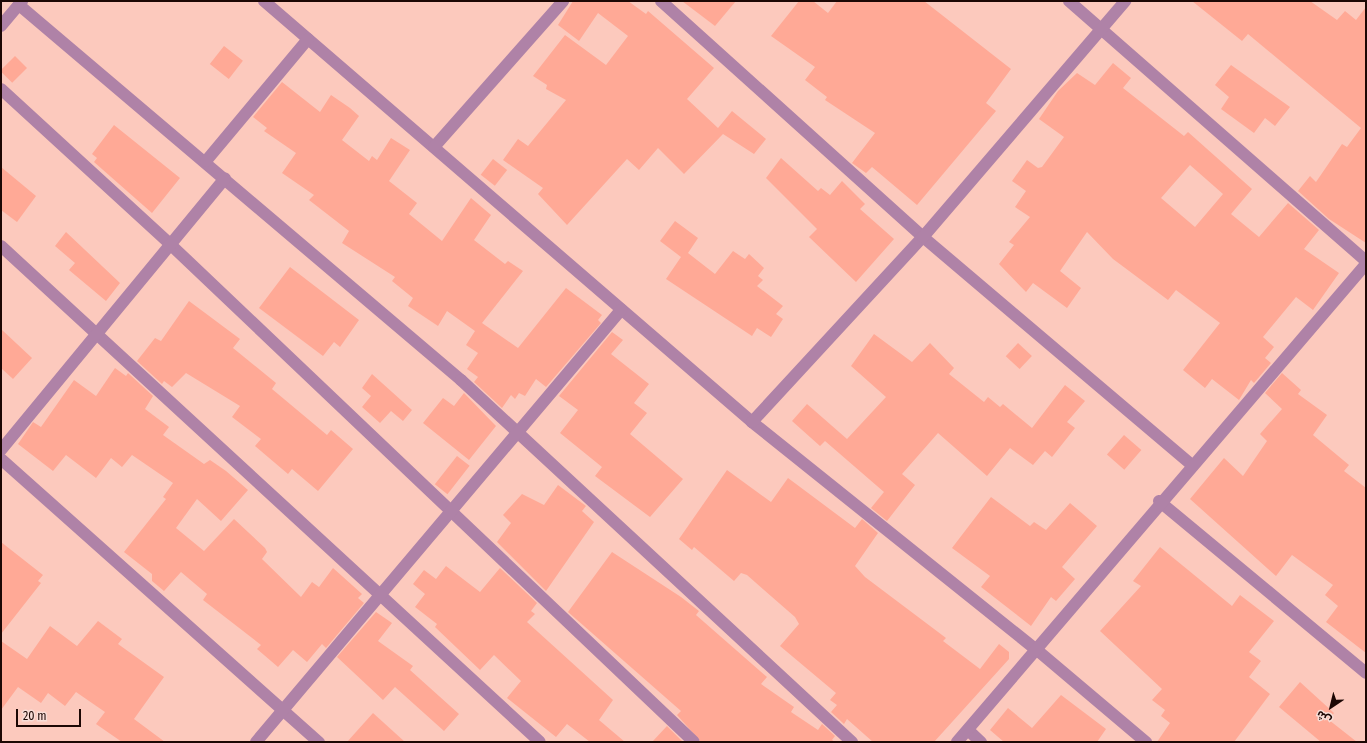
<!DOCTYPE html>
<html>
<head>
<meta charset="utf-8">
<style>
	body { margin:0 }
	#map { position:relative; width:1367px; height:743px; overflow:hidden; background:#fcc9bd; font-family:"Fira Sans Condensed","Noto Sans Arabic",sans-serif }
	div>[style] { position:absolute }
	.building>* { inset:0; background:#ffa996; transform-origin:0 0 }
	.minor>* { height:12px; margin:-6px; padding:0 6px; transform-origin:6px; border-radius:6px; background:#af82a7 }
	span { translate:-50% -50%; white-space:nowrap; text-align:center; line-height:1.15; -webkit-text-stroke:3.5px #f8ddd7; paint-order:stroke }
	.frame { position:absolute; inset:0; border:2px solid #1c0704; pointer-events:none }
	.north { position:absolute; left:1311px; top:687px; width:40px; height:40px; -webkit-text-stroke:3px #f8ddd7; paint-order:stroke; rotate:215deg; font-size:11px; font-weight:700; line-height:16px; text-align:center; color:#1c0704 }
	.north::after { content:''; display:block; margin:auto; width:14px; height:18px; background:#1c0704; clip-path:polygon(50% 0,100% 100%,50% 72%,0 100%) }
	.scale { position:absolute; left:16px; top:709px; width:65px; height:18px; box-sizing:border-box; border:2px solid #1c0704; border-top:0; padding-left:5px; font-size:12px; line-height:14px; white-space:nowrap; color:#1c0704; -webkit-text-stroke:3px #f8ddd7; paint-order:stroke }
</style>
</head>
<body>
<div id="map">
	<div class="building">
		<i style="clip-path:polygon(573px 1px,628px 1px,646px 14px,648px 11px,714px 68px,687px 99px,718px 128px,732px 111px,766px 139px,754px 154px,723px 134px,684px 174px,658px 148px,639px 170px,627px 159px,567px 225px,538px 194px,543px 188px,503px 160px,518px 139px,528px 146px,566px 100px,546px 89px,547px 85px,533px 76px,565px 35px,606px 65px,628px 36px,598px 13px,579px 41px,558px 25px)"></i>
		<i style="clip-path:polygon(682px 1px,736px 1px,715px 26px)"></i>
		<i style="clip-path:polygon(799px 1px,813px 1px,828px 13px,837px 1px,924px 1px,1011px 69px,986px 103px,996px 111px,917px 205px,872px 167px,866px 173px,852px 163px,875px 133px,825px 100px,827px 97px,805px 80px,815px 67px,771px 36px)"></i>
		<i style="clip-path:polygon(1192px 1px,1310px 1px,1337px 20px,1345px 11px,1356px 20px,1366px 7px,1366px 243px,1329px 219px,1298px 191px,1310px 176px,1316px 182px,1342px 144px,1347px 147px,1361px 128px,1248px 34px,1242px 41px)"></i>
		<i style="left:224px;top:46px;width:24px;height:23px;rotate:38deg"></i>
		<i style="left:15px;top:56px;width:17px;height:21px;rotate:45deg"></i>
		<i style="clip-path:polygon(evenodd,1113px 63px,1131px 78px,1123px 88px,1184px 136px,1188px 132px,1252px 189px,1231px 214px,1259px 237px,1288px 203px,1319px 230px,1304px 249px,1339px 273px,1313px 310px,1296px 297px,1263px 337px,1274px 347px,1265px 358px,1271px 363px,1254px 383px,1251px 380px,1239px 400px,1212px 379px,1205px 388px,1183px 370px,1220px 323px,1176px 290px,1168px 300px,1113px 259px,1087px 232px,1060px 271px,1081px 288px,1067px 308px,1033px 283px,1026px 292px,999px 264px,1014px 245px,1009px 242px,1030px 217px,1015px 207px,1026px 191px,1012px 181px,1027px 160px,1038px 168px,1042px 167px,1064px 137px,1039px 119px,1058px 91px,1077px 73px,1095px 85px,1113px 63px,1190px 165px,1223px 194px,1195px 227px,1161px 198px,1190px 165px)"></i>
		<i style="clip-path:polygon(1231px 65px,1290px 107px,1275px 126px,1265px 118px,1254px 133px,1221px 109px,1229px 97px,1215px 85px)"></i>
		<i style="clip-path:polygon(282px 82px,320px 112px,331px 95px,350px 108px,359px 116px,342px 140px,369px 161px,372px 156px,377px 160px,391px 138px,410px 150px,389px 181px,417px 203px,409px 214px,442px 241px,471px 198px,491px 215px,474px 240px,505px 264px,508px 261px,523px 271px,482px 323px,518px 348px,566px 288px,602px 315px,598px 320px,601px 323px,546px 387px,536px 379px,525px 396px,519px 393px,515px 399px,511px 395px,502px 408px,474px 382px,478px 377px,467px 369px,478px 353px,466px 345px,475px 331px,447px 311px,438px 326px,408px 306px,413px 298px,392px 281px,395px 277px,342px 243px,349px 231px,309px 200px,314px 195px,282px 173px,296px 153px,264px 131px,267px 128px,253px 117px)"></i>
		<i style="clip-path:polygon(114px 125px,180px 178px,152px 213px,94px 162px,97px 158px,92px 154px)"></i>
		<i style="clip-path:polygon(781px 158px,818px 191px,821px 188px,830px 195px,842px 181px,865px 204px,860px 209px,894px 239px,856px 282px,809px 237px,817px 229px,766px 178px)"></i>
		<i style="left:493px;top:159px;width:18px;height:20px;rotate:38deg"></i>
		<i style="clip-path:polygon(1px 167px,36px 196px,17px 222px,1px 210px)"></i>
		<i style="clip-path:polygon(675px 221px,698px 238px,688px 253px,715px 274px,733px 251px,745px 259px,749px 254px,764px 268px,758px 276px,763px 280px,757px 286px,783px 306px,776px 314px,783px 319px,771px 337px,757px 328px,752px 336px,666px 279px,681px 257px,660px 241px)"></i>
		<i style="clip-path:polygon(66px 232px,120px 283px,106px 301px,69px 270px,75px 263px,55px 246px)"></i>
		<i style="clip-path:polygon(290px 267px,359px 320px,340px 347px,334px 342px,323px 356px,259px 308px)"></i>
		<i style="clip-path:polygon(189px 301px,240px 339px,233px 348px,276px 383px,272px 389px,327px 435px,331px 430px,353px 449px,318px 491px,292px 469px,288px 474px,255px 446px,261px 439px,232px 417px,240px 406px,186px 373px,172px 387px,164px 381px,162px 384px,137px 361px,155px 338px,161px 341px)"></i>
		<i style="clip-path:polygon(1px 329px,32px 358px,13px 379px,1px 368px)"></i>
		<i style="clip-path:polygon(612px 332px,623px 340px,611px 354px,649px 384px,634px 403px,647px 413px,630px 434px,683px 479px,650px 517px,595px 476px,602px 467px,560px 433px,578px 410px,559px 396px)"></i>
		<i style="clip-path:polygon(874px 334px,912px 362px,930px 343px,954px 368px,949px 374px,984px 402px,988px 397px,1000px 407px,1003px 404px,1032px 428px,1065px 385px,1085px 401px,1067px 422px,1075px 428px,1052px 457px,1045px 451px,1033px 465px,1010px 448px,987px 476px,938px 433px,902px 474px,915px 485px,887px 521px,871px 508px,884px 492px,825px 441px,820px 446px,792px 421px,807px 404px,847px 439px,886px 397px,851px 366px)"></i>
		<i style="left:1018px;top:343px;width:19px;height:18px;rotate:43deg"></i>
		<i style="clip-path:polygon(115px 368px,126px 376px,128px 373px,153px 396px,145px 409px,169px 427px,163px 435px,204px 464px,210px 460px,226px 471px,248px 490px,221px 521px,197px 499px,176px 528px,204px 551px,234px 519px,265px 548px,267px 552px,262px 559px,301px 597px,312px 582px,319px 587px,333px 568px,362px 594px,358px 598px,364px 603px,326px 648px,322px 644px,307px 662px,293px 650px,278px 667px,257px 649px,261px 645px,203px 600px,207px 594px,181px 572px,164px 591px,152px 581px,152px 574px,124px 552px,166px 499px,163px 497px,173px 483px,132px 455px,122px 467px,111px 458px,96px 478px,66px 455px,53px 471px,18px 444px,33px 422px,41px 427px,74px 380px,96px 396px)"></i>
		<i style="clip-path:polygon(1282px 373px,1301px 390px,1298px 394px,1327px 415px,1313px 435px,1349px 465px,1344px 471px,1366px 488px,1366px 653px,1326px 622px,1338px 606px,1325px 595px,1333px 585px,1292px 555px,1276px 576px,1190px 499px,1224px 458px,1243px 476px,1267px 441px,1260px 434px,1282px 409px,1265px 393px)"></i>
		<i style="clip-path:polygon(372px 374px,412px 410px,403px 421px,391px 411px,380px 423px,362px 407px,371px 396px,362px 388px)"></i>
		<i style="clip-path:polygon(464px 393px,496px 426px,469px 460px,423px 423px,443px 398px,454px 406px)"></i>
		<i style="left:1124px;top:435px;width:23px;height:26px;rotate:41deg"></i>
		<i style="left:457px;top:456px;width:16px;height:36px;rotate:38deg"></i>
		<i style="clip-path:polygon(727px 470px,771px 502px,788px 478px,855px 528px,862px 519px,878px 533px,855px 566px,865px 577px,946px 638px,943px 641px,980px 669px,999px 644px,1009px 652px,1009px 659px,934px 742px,873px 742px,847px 719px,844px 724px,831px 712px,837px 705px,830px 700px,836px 693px,780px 646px,799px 624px,795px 617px,747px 575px,741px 573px,734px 581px,694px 547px,692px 550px,679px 539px)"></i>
		<i style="clip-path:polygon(558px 485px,586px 506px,582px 511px,594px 522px,546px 591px,497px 542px,511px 523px,503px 515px,522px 494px,544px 505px)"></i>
		<i style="clip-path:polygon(991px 497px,1030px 526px,1034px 522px,1046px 530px,1070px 503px,1097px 526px,1062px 567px,1075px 579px,1056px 601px,1051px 597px,1031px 626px,981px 587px,990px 576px,952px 548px)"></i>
		<i style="clip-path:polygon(1px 542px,43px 575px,38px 581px,41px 583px,1px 634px)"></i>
		<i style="clip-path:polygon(1160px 547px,1232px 606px,1240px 595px,1274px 621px,1249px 652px,1261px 661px,1249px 677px,1270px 694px,1234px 742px,1157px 742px,1170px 723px,1161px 716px,1165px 710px,1152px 700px,1162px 689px,1100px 631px,1141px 586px,1133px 581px)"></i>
		<i style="clip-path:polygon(612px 552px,681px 597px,699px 611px,696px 615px,767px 677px,761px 684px,794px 707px,791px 712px,818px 730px,822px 724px,835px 736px,832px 740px,835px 742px,701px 742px,677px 715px,681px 711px,568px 612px)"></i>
		<i style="clip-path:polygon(446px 566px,480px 592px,500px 568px,537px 603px,531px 611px,535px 614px,527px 622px,613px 700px,599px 720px,625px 742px,590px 742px,567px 724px,556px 737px,507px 698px,521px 681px,494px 655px,480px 670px,435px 627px,437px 624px,415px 607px,425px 594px,413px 584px,424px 570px,436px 579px)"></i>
		<i style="clip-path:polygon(376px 612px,392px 623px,378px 641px,413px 666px,410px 670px,459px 714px,444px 731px,395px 687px,383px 700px,337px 657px)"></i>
		<i style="clip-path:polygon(98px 621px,122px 639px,118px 644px,164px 677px,134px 719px,165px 742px,122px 742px,96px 724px,105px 712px,76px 692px,65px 706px,48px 693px,41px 703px,18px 687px,1px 710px,1px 641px,27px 659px,50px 626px,77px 646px)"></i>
		<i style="clip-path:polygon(1300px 682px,1334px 713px,1329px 720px,1357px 742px,1321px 742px,1279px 707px)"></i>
		<i style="clip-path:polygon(1061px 695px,1106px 729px,1097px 742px,1004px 742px,990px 730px,1008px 708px,1032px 728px)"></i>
		<i style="clip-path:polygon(373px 713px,405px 742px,347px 742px)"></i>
		<i style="clip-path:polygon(667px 726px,683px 742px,652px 742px)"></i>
	</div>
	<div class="minor">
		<i style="left:264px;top:1px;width:645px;rotate:40.78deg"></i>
		<i style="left:752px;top:422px;width:365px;rotate:38.7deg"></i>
		<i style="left:1037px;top:650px;width:143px;rotate:40.2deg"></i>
		<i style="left:661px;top:1px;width:353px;rotate:42deg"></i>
		<i style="left:923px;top:237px;width:351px;rotate:40.3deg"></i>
		<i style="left:1069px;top:1px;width:395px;rotate:41.2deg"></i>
		<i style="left:19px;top:5px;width:580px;rotate:40.31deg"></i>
		<i style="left:461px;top:380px;width:533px;rotate:42.79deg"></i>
		<i style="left:1px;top:26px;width:33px;rotate:-50deg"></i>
		<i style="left:1px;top:89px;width:231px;rotate:42.5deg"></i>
		<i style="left:171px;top:245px;width:721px;rotate:43.54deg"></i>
		<i style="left:434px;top:147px;width:195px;rotate:-48.5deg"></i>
		<i style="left:206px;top:161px;width:159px;rotate:-50.1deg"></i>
		<i style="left:1px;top:246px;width:732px;rotate:42.62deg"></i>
		<i style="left:752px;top:422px;width:252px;rotate:-47.3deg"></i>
		<i style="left:923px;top:237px;width:311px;rotate:-49.4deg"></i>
		<i style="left:1px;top:450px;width:352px;rotate:-50.5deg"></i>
		<i style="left:1px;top:459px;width:426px;rotate:41.7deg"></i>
		<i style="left:1159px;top:501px;width:269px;rotate:39.7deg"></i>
		<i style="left:968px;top:730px;width:18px;rotate:43deg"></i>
		<i style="left:256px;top:742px;width:566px;rotate:-49.81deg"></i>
		<i style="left:957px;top:742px;width:629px;rotate:-49.45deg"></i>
	</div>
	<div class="frame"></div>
	<div class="north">ش</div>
	<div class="scale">20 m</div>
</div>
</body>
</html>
